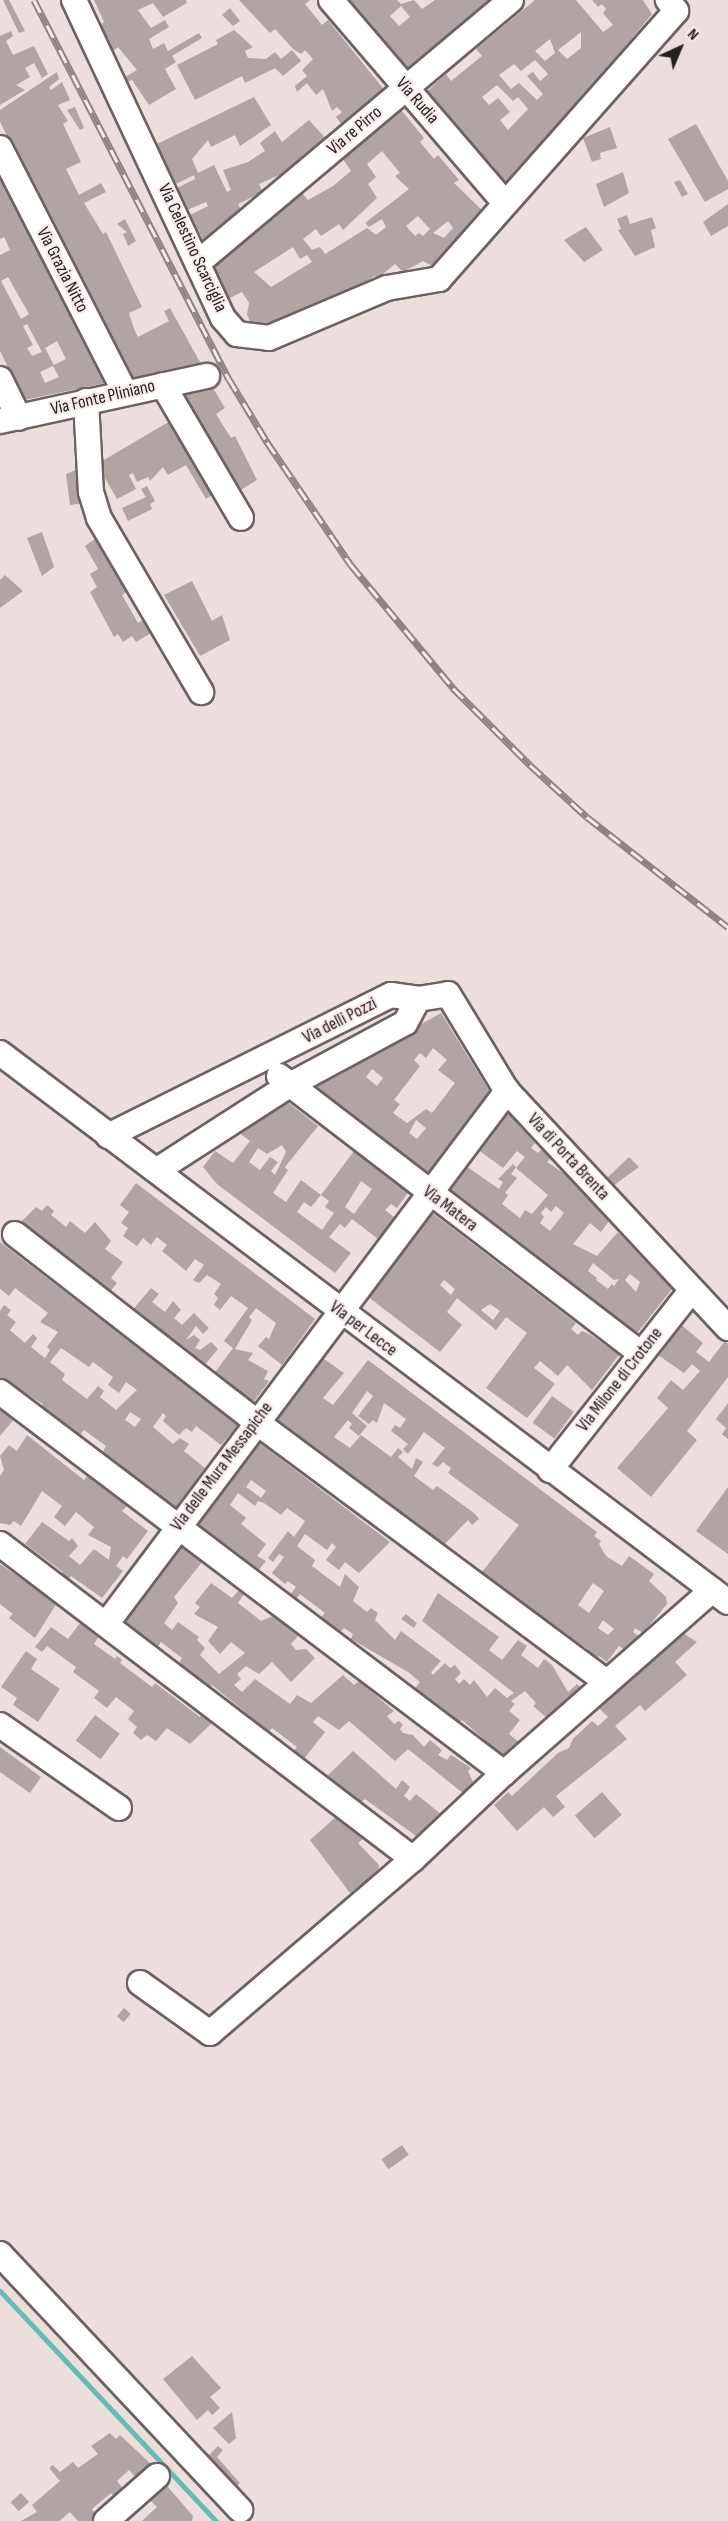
<!DOCTYPE html>
<html>
<head>
<meta charset="utf-8">
<style>
	body { margin:0 }
	#map { position:relative; width:728px; height:2521px; overflow:hidden; background:#ebdedd; font-family:"Sofia Sans Condensed",sans-serif }
	div>[style] { position:absolute }
	.stream>* { height:5px; margin:-2.5px; padding:0 2.5px; transform-origin:2.5px; border-radius:2.5px; background:#67bcb2 }
	.building>* { inset:0; background:#b1a5a4; transform-origin:0 0 }
	.roads { filter:drop-shadow(2px 0 #6d6261) drop-shadow(-2px 0 #6d6261) drop-shadow(0 2px #6d6261) drop-shadow(0 -2px #6d6261) }
	.minor>* { height:24px; margin:-12px; padding:0 12px; transform-origin:12px; border-radius:12px; background:#fff }
	.rail>* { height:7px; margin-top:-3.5px; transform-origin:0; background:repeating-linear-gradient(90deg,#f9ebea 0 14px,#8d8484 0 28px); box-sizing:border-box; border-block:2px solid #8d8484 }
	span { translate:-50% -50%; white-space:nowrap; text-align:center; line-height:1.15; -webkit-text-stroke:4.5px #f9ebea; paint-order:stroke }
	.street-label { font-size:18px; color:#252020 }
	.north { position:absolute; left:650px; top:18px; width:60px; height:60px; -webkit-text-stroke:4px #f9ebea; paint-order:stroke; rotate:44deg; font-size:16px; font-weight:700; line-height:24px; text-align:center; color:#252020 }
	.north::after { content:''; display:block; margin:auto; width:21px; height:27px; background:#252020; clip-path:polygon(50% 0,100% 100%,50% 72%,0 100%) }
</style>
</head>
<body>
<div id="map">
	<div class="stream">
		<i style="left:0;top:2291px;width:316px;rotate:46.8deg"></i>
	</div>
	<div class="building">
		<i style="clip-path:polygon(3px 0,9px 0,25px 31px,19px 33px)"></i>
		<i style="clip-path:polygon(94px 0,186px 0,187px 3px,163px 17px,153px 3px,138px 10px,151px 28px,165px 20px,169px 27px,149px 39px,153px 49px,164px 43px,168px 51px,199px 33px,202px 38px,172px 56px,176px 62px,165px 69px,176px 89px,149px 105px,132px 80px,127px 82px,125px 77px,137px 70px,118px 47px,112px 52px,99px 25px,104px 22px)"></i>
		<i style="clip-path:polygon(239px 0,310px 0,305px 4px,322px 25px,328px 20px,386px 92px,344px 128px,336px 117px,342px 112px,337px 107px,332px 111px,323px 89px,316px 95px,307px 83px,297px 92px,295px 86px,307px 76px,302px 70px,313px 59px,305px 50px,301px 54px,293px 49px,275px 29px,270px 33px)"></i>
		<i style="clip-path:polygon(evenodd,341px 0,397px 0,401px 4px,414px 0,422px 9px,435px 0,497px 0,405px 77px,341px 0,401px 6px,410px 17px,399px 26px,390px 16px,401px 6px)"></i>
		<i style="clip-path:polygon(evenodd,535px 0,576px 0,603px 32px,613px 25px,603px 13px,606px 9px,602px 4px,598px 7px,592px 0,643px 0,652px 14px,507px 190px,491px 163px,483px 170px,422px 96px,446px 74px,451px 81px,482px 56px,476px 49px,535px 0,581px 32px,581px 48px,567px 59px,558px 50px,581px 32px,535px 0,550px 39px,555px 53px,545px 61px,535px 51px,550px 39px,535px 0,535px 60px,548px 74px,540px 81px,533px 72px,527px 76px,543px 94px,537px 100px,519px 83px,511px 89px,499px 75px,514px 64px,521px 71px,535px 60px,535px 0,497px 85px,513px 101px,518px 97px,528px 109px,508px 130px,500px 120px,510px 112px,498px 98px,489px 105px,482px 97px,497px 85px)"></i>
		<i style="clip-path:polygon(230px 8px,240px 21px,233px 26px,222px 15px)"></i>
		<i style="clip-path:polygon(234px 30px,253px 47px,245px 51px,248px 58px,266px 59px,275px 52px,281px 59px,292px 50px,301px 61px,283px 76px,275px 68px,245px 83px,242px 76px,195px 100px,177px 65px,218px 44px,216px 40px)"></i>
		<i style="clip-path:polygon(11px 31px,13px 36px,6px 41px,13px 55px,34px 46px,48px 74px,42px 78px,34px 63px,25px 68px,30px 77px,16px 85px,25px 90px,0 105px,0 36px)"></i>
		<i style="clip-path:polygon(57px 72px,59px 79px,49px 87px,51px 90px,62px 82px,70px 100px,58px 105px,68px 121px,63px 124px,81px 162px,66px 169px,79px 195px,101px 183px,106px 192px,84px 203px,103px 234px,106px 232px,142px 307px,129px 313px,134px 329px,138px 337px,169px 321px,164px 311px,170px 308px,201px 364px,131px 378px,0 122px,0 110px)"></i>
		<i style="clip-path:polygon(254px 97px,271px 125px,240px 146px,235px 135px,211px 147px,208px 140px,192px 159px,198px 173px,214px 165px,227px 192px,231px 190px,223px 170px,248px 162px,265px 151px,260px 143px,275px 131px,282px 142px,309px 120px,328px 141px,286px 177px,284px 173px,259px 184px,263px 192px,238px 204px,242px 212px,205px 243px,190px 215px,208px 206px,206px 202px,187px 210px,177px 188px,195px 179px,194px 175px,176px 184px,157px 144px)"></i>
		<i style="clip-path:polygon(75px 107px,84px 128px,80px 130px,67px 110px)"></i>
		<i style="clip-path:polygon(evenodd,402px 111px,424px 138px,420px 142px,434px 159px,438px 155px,459px 180px,454px 183px,487px 215px,455px 250px,449px 247px,444px 256px,437px 257px,445px 262px,438px 269px,423px 261px,403px 272px,395px 264px,377px 279px,375px 276px,364px 283px,366px 286px,264px 325px,251px 325px,247px 314px,249px 303px,242px 292px,230px 298px,226px 296px,213px 269px,215px 263px,302px 193px,308px 200px,333px 186px,351px 171px,343px 159px,402px 111px,382px 151px,400px 173px,395px 176px,409px 189px,365px 223px,369px 227px,382px 219px,386px 227px,376px 235px,367px 228px,325px 254px,320px 247px,312px 250px,303px 239px,316px 229px,321px 236px,339px 224px,343px 230px,377px 198px,368px 184px,376px 177px,367px 164px,382px 151px,402px 111px,418px 216px,430px 229px,423px 236px,419px 233px,415px 236px,406px 226px,418px 216px,402px 111px,448px 221px,453px 228px,444px 238px,433px 233px,448px 221px,402px 111px,293px 247px,300px 259px,307px 255px,312px 262px,271px 287px,254px 272px,293px 247px)"></i>
		<i style="clip-path:polygon(696px 124px,728px 181px,728px 189px,705px 202px,668px 139px)"></i>
		<i style="clip-path:polygon(610px 127px,617px 148px,600px 153px,601px 159px,592px 162px,583px 138px)"></i>
		<i style="clip-path:polygon(623px 172px,629px 193px,604px 207px,596px 184px)"></i>
		<i style="clip-path:polygon(evenodd,0 176px,8px 192px,106px 383px,24px 400px,0 351px,0 255px,10px 250px,4px 237px,0 239px,0 176px,8px 277px,29px 314px,21px 319px,1px 281px,8px 277px,0 176px,27px 324px,42px 352px,32px 356px,27px 348px,33px 345px,23px 326px,27px 324px,0 176px,57px 341px,66px 359px,54px 365px,45px 348px,57px 341px,0 176px,53px 366px,59px 377px,45px 383px,40px 372px,53px 366px)"></i>
		<i style="clip-path:polygon(680px 180px,688px 194px,682px 197px,674px 182px)"></i>
		<i style="clip-path:polygon(728px 204px,728px 226px,711px 236px,703px 222px)"></i>
		<i style="clip-path:polygon(627px 215px,630px 224px,652px 217px,656px 228px,651px 230px,655px 247px,635px 256px,618px 230px,621px 229px,617px 219px)"></i>
		<i style="clip-path:polygon(125px 219px,136px 241px,128px 246px,123px 234px,127px 232px,117px 224px)"></i>
		<i style="clip-path:polygon(586px 227px,603px 250px,584px 262px,564px 240px)"></i>
		<i style="clip-path:polygon(210px 383px,225px 408px,216px 414px,231px 438px,235px 436px,257px 480px,236px 493px,219px 465px,225px 462px,222px 458px,211px 464px,173px 391px)"></i>
		<i style="clip-path:polygon(172px 420px,215px 493px,206px 499px,186px 465px,168px 475px,163px 467px,150px 481px,148px 477px,137px 482px,133px 473px,129px 475px,136px 489px,117px 499px,97px 464px)"></i>
		<i style="clip-path:polygon(81px 468px,84px 503px,70px 505px,66px 474px)"></i>
		<i style="clip-path:polygon(147px 486px,155px 501px,150px 504px,152px 509px,128px 521px,122px 508px,146px 497px,141px 489px)"></i>
		<i style="clip-path:polygon(42px 532px,54px 567px,42px 576px,27px 538px)"></i>
		<i style="clip-path:polygon(95px 539px,126px 592px,122px 595px,138px 623px,143px 620px,151px 633px,136px 642px,132px 636px,123px 642px,118px 634px,114px 637px,90px 592px,97px 587px,90px 574px,98px 569px,85px 546px)"></i>
		<i style="clip-path:polygon(5px 575px,23px 591px,0 608px,0 580px)"></i>
		<i style="clip-path:polygon(192px 581px,212px 621px,222px 615px,230px 640px,200px 656px,164px 595px)"></i>
		<i style="clip-path:polygon(evenodd,441px 1013px,490px 1092px,426px 1176px,309px 1087px,441px 1013px,433px 1048px,447px 1060px,438px 1070px,455px 1083px,432px 1113px,426px 1109px,407px 1123px,393px 1113px,400px 1104px,394px 1100px,420px 1066px,414px 1060px,420px 1053px,426px 1058px,433px 1048px,441px 1013px,372px 1069px,383px 1078px,377px 1086px,366px 1077px,372px 1069px,441px 1013px,416px 1120px,426px 1128px,417px 1139px,409px 1133px,416px 1120px)"></i>
		<i style="clip-path:polygon(evenodd,285px 1100px,318px 1126px,285px 1167px,288px 1170px,273px 1193px,286px 1202px,301px 1180px,321px 1195px,311px 1207px,304px 1202px,297px 1212px,322px 1230px,334px 1213px,325px 1207px,329px 1201px,321px 1195px,354px 1151px,408px 1193px,397px 1208px,391px 1204px,385px 1210px,395px 1218px,378px 1239px,352px 1219px,345px 1228px,340px 1224px,329px 1237px,351px 1253px,335px 1273px,217px 1184px,203px 1167px,215px 1151px,233px 1163px,250px 1141px,234px 1129px,285px 1100px,282px 1145px,286px 1152px,275px 1175px,271px 1171px,278px 1162px,270px 1157px,260px 1170px,249px 1162px,258px 1148px,267px 1154px,282px 1145px,285px 1100px,361px 1181px,372px 1189px,354px 1214px,345px 1207px,361px 1181px)"></i>
		<i style="clip-path:polygon(evenodd,506px 1111px,535px 1143px,531px 1148px,538px 1153px,542px 1149px,551px 1158px,547px 1162px,565px 1174px,609px 1221px,601px 1232px,590px 1223px,573px 1244px,597px 1256px,618px 1232px,672px 1289px,634px 1337px,444px 1191px,466px 1166px,499px 1189px,503px 1182px,498px 1179px,513px 1164px,516px 1167px,511px 1174px,517px 1178px,505px 1193px,508px 1195px,502px 1204px,520px 1218px,525px 1210px,532px 1214px,548px 1195px,516px 1168px,525px 1157px,517px 1151px,503px 1168px,477px 1149px,506px 1111px,556px 1206px,564px 1213px,550px 1231px,540px 1223px,544px 1217px,541px 1213px,546px 1207px,551px 1212px,556px 1206px,506px 1111px,593px 1263px,614px 1280px,619px 1279px,614px 1286px,612px 1284px,608px 1289px,596px 1280px,597px 1278px,588px 1271px,593px 1263px,506px 1111px,630px 1274px,640px 1282px,636px 1292px,625px 1280px,630px 1274px)"></i>
		<i style="clip-path:polygon(629px 1157px,639px 1167px,614px 1185px,607px 1178px)"></i>
		<i style="clip-path:polygon(136px 1183px,315px 1319px,282px 1365px,258px 1346px,266px 1337px,269px 1339px,276px 1323px,256px 1308px,249px 1317px,252px 1320px,235px 1349px,253px 1353px,248px 1360px,268px 1371px,264px 1379px,269px 1381px,252px 1404px,213px 1375px,233px 1348px,224px 1341px,248px 1308px,231px 1296px,220px 1310px,214px 1305px,218px 1298px,214px 1294px,221px 1284px,207px 1275px,199px 1283px,193px 1280px,204px 1265px,195px 1259px,186px 1271px,162px 1251px,167px 1245px,157px 1237px,151px 1245px,143px 1238px,137px 1246px,123px 1236px,128px 1228px,121px 1223px,129px 1212px,120px 1205px)"></i>
		<i style="clip-path:polygon(47px 1205px,54px 1211px,51px 1215px,66px 1227px,70px 1221px,85px 1233px,95px 1222px,111px 1241px,105px 1249px,123px 1262px,111px 1278px,117px 1283px,108px 1294px,18px 1225px,36px 1207px,42px 1211px)"></i>
		<i style="clip-path:polygon(evenodd,431px 1212px,576px 1323px,571px 1329px,578px 1335px,582px 1331px,591px 1335px,619px 1355px,592px 1390px,567px 1365px,558px 1376px,540px 1361px,534px 1368px,555px 1384px,527px 1418px,486px 1388px,527px 1333px,506px 1317px,496px 1330px,457px 1298px,447px 1312px,462px 1325px,440px 1352px,367px 1296px,431px 1212px,444px 1280px,455px 1289px,451px 1295px,440px 1285px,444px 1280px,431px 1212px,490px 1304px,500px 1311px,493px 1320px,481px 1310px,490px 1304px)"></i>
		<i style="clip-path:polygon(evenodd,0 1242px,238px 1425px,221px 1445px,196px 1426px,192px 1432px,186px 1428px,179px 1435px,163px 1421px,166px 1416px,163px 1413px,153px 1427px,173px 1444px,180px 1438px,189px 1444px,184px 1451px,205px 1468px,175px 1510px,101px 1455px,106px 1446px,84px 1430px,78px 1437px,41px 1409px,43px 1404px,0 1378px,0 1311px,4px 1305px,11px 1310px,7px 1315px,16px 1322px,10px 1330px,25px 1343px,33px 1334px,37px 1338px,31px 1347px,45px 1358px,50px 1350px,47px 1347px,58px 1332px,40px 1322px,48px 1313px,15px 1288px,9px 1296px,0 1289px,0 1242px,61px 1348px,89px 1367px,93px 1362px,113px 1377px,108px 1385px,119px 1393px,126px 1382px,137px 1390px,116px 1410px,100px 1397px,104px 1391px,98px 1386px,87px 1399px,62px 1380px,65px 1374px,50px 1362px,61px 1348px,0 1242px,130px 1412px,141px 1419px,135px 1427px,125px 1420px,130px 1412px)"></i>
		<i style="clip-path:polygon(151px 1288px,159px 1294px,152px 1302px,165px 1312px,173px 1301px,181px 1310px,174px 1318px,182px 1325px,194px 1313px,209px 1328px,203px 1334px,196px 1326px,186px 1340px,194px 1335px,200px 1340px,195px 1348px,200px 1350px,211px 1342px,218px 1349px,203px 1367px,131px 1312px)"></i>
		<i style="clip-path:polygon(679px 1323px,703px 1343px,696px 1352px,709px 1362px,725px 1341px,728px 1344px,728px 1377px,687px 1431px,697px 1440px,651px 1497px,617px 1468px,668px 1408px,657px 1398px,671px 1380px,683px 1390px,700px 1371px,692px 1364px,684px 1373px,655px 1353px)"></i>
		<i style="clip-path:polygon(evenodd,320px 1356px,344px 1373px,323px 1398px,333px 1405px,368px 1360px,597px 1532px,594px 1536px,601px 1541px,599px 1544px,606px 1556px,622px 1566px,629px 1556px,654px 1574px,649px 1581px,666px 1597px,667px 1604px,643px 1633px,635px 1628px,633px 1632px,640px 1637px,625px 1650px,619px 1646px,607px 1662px,599px 1656px,594px 1662px,583px 1654px,588px 1649px,478px 1577px,519px 1525px,448px 1473px,451px 1468px,443px 1462px,438px 1467px,432px 1464px,445px 1448px,424px 1432px,408px 1454px,403px 1449px,408px 1444px,391px 1431px,395px 1425px,400px 1428px,406px 1419px,384px 1403px,377px 1423px,373px 1420px,369px 1424px,358px 1416px,373px 1396px,367px 1391px,352px 1413px,367px 1426px,359px 1436px,349px 1428px,352px 1424px,348px 1420px,334px 1437px,350px 1448px,361px 1435px,391px 1457px,398px 1448px,403px 1452px,398px 1457px,412px 1469px,416px 1458px,423px 1462px,414px 1476px,433px 1490px,437px 1486px,474px 1513px,479px 1519px,472px 1525px,468px 1520px,440px 1549px,433px 1543px,437px 1539px,412px 1521px,409px 1524px,272px 1420px,320px 1356px,593px 1583px,604px 1591px,589px 1613px,578px 1605px,593px 1583px,320px 1356px,603px 1620px,614px 1629px,608px 1635px,598px 1628px,603px 1620px)"></i>
		<i style="left:552px;top:1396px;width:27px;height:33px;rotate:36deg"></i>
		<i style="clip-path:polygon(728px 1403px,728px 1439px,722px 1434px,726px 1428px,716px 1419px)"></i>
		<i style="clip-path:polygon(0 1408px,14px 1419px,0 1436px)"></i>
		<i style="clip-path:polygon(27px 1435px,84px 1480px,87px 1476px,127px 1506px,122px 1511px,148px 1531px,127px 1559px,123px 1556px,116px 1566px,123px 1571px,102px 1598px,71px 1576px,67px 1581px,60px 1576px,63px 1572px,25px 1544px,42px 1522px,69px 1541px,72px 1538px,78px 1546px,69px 1556px,80px 1565px,94px 1549px,109px 1560px,111px 1547px,88px 1535px,94px 1527px,76px 1512px,65px 1526px,54px 1517px,62px 1506px,42px 1491px,21px 1526px,14px 1521px,10px 1525px,0 1523px,0 1476px,4px 1470px,0 1456px,9px 1445px,17px 1451px)"></i>
		<i style="clip-path:polygon(evenodd,257px 1441px,390px 1542px,359px 1573px,345px 1562px,339px 1570px,326px 1560px,336px 1547px,332px 1543px,327px 1550px,305px 1534px,297px 1546px,315px 1560px,312px 1566px,340px 1587px,345px 1574px,359px 1587px,353px 1601px,367px 1612px,371px 1608px,378px 1613px,375px 1620px,395px 1640px,401px 1631px,441px 1661px,431px 1672px,433px 1675px,445px 1663px,450px 1668px,455px 1665px,461px 1673px,455px 1679px,459px 1684px,464px 1679px,470px 1685px,474px 1680px,487px 1697px,495px 1688px,507px 1698px,514px 1693px,422px 1621px,438px 1593px,499px 1637px,489px 1650px,502px 1660px,518px 1640px,527px 1646px,521px 1655px,538px 1668px,544px 1659px,552px 1665px,568px 1692px,577px 1684px,582px 1688px,547px 1718px,533px 1706px,536px 1703px,525px 1691px,511px 1701px,515px 1704px,509px 1711px,520px 1720px,509px 1734px,520px 1743px,504px 1757px,462px 1720px,456px 1726px,412px 1692px,420px 1682px,408px 1672px,351px 1639px,353px 1634px,344px 1628px,337px 1636px,318px 1621px,325px 1613px,300px 1594px,294px 1602px,288px 1598px,296px 1587px,288px 1581px,285px 1584px,272px 1573px,284px 1557px,279px 1554px,273px 1562px,268px 1558px,288px 1531px,294px 1537px,305px 1521px,287px 1508px,281px 1515px,264px 1503px,258px 1501px,255px 1506px,238px 1493px,230px 1505px,246px 1518px,241px 1524px,266px 1544px,257px 1556px,266px 1561px,256px 1573px,193px 1526px,257px 1441px,251px 1480px,266px 1491px,261px 1498px,246px 1487px,251px 1480px)"></i>
		<i style="clip-path:polygon(728px 1487px,728px 1554px,696px 1531px)"></i>
		<i style="clip-path:polygon(179px 1545px,203px 1561px,174px 1597px,178px 1603px,164px 1623px,172px 1630px,178px 1622px,199px 1637px,197px 1640px,205px 1648px,200px 1655px,219px 1674px,245px 1653px,231px 1642px,220px 1654px,208px 1641px,218px 1627px,194px 1614px,200px 1607px,195px 1603px,211px 1583px,232px 1598px,239px 1590px,244px 1594px,238px 1603px,261px 1621px,273px 1616px,299px 1635px,291px 1644px,296px 1650px,306px 1649px,315px 1658px,291px 1682px,272px 1662px,259px 1674px,246px 1666px,237px 1674px,241px 1679px,234px 1685px,242px 1692px,255px 1679px,290px 1704px,297px 1695px,311px 1703px,343px 1675px,354px 1685px,359px 1681px,394px 1711px,387px 1716px,394px 1724px,399px 1721px,403px 1725px,400px 1729px,403px 1733px,413px 1735px,424px 1747px,430px 1740px,442px 1750px,438px 1755px,447px 1760px,451px 1755px,471px 1768px,468px 1771px,474px 1784px,464px 1794px,408px 1749px,395px 1761px,349px 1721px,339px 1730px,318px 1716px,313px 1722px,325px 1732px,304px 1759px,294px 1751px,297px 1747px,272px 1728px,269px 1732px,212px 1685px,209px 1687px,179px 1664px,182px 1658px,161px 1642px,157px 1648px,124px 1623px)"></i>
		<i style="clip-path:polygon(0 1564px,57px 1603px,35px 1638px,9px 1618px,13px 1614px,0 1604px)"></i>
		<i style="clip-path:polygon(406px 1614px,417px 1623px,414px 1628px,401px 1619px)"></i>
		<i style="clip-path:polygon(80px 1623px,99px 1636px,94px 1644px,115px 1659px,117px 1656px,122px 1660px,120px 1663px,152px 1687px,155px 1683px,200px 1717px,203px 1714px,213px 1722px,190px 1744px,167px 1728px,156px 1741px,147px 1735px,141px 1740px,133px 1733px,137px 1727px,128px 1719px,134px 1711px,116px 1697px,107px 1708px,94px 1698px,99px 1691px,73px 1672px,76px 1667px,47px 1646px,42px 1652px,35px 1647px,51px 1627px,68px 1639px)"></i>
		<i style="clip-path:polygon(683px 1633px,697px 1642px,675px 1662px,687px 1675px,645px 1711px,640px 1705px,615px 1726px,627px 1739px,556px 1796px,565px 1807px,553px 1817px,544px 1807px,517px 1831px,494px 1805px,508px 1792px,512px 1796px,558px 1753px,569px 1748px,573px 1739px,592px 1721px,598px 1726px,608px 1717px,598px 1707px)"></i>
		<i style="clip-path:polygon(26px 1651px,37px 1659px,31px 1669px,60px 1689px,38px 1722px,13px 1705px,17px 1698px,1px 1687px)"></i>
		<i style="left:95px;top:1715px;width:31px;height:32px;rotate:37deg"></i>
		<i style="clip-path:polygon(0 1747px,41px 1777px,30px 1793px,0 1772px)"></i>
		<i style="clip-path:polygon(353px 1751px,396px 1789px,402px 1780px,410px 1787px,404px 1796px,410px 1801px,416px 1794px,441px 1814px,416px 1836px,365px 1799px,360px 1803px,326px 1777px)"></i>
		<i style="left:602px;top:1792px;width:30px;height:36px;rotate:49deg"></i>
		<i style="clip-path:polygon(338px 1815px,364px 1838px,358px 1843px,379px 1865px,378px 1872px,350px 1893px,310px 1840px)"></i>
		<i style="left:124px;top:2008px;width:9px;height:11px;rotate:41deg"></i>
		<i style="left:402px;top:2145px;width:12px;height:25px;rotate:55deg"></i>
		<i style="clip-path:polygon(192px 2356px,221px 2388px,210px 2397px,220px 2408px,212px 2415px,208px 2410px,197px 2420px,163px 2379px)"></i>
		<i style="clip-path:polygon(232px 2412px,236px 2438px,229px 2444px,213px 2428px)"></i>
		<i style="clip-path:polygon(110px 2433px,116px 2439px,120px 2435px,154px 2467px,138px 2480px,129px 2470px,117px 2481px,125px 2491px,116px 2499px,111px 2493px,92px 2509px,97px 2516px,91px 2521px,78px 2521px,70px 2512px,59px 2521px,21px 2521px,37px 2512px,32px 2505px,60px 2481px,49px 2468px,53px 2465px,60px 2472px,73px 2462px,78px 2468px,98px 2454px,91px 2446px)"></i>
		<i style="clip-path:polygon(218px 2446px,223px 2450px,217px 2457px,240px 2483px,234px 2489px,205px 2459px)"></i>
		<i style="clip-path:polygon(167px 2486px,193px 2516px,192px 2521px,142px 2521px,157px 2507px,150px 2500px)"></i>
		<i style="left:21px;top:2493px;width:12px;height:14px;rotate:48deg"></i>
	</div>
	<div class="roads">
		<div class="minor">
			<i style="left:74px;top:0;width:351px;rotate:64.9deg"></i>
			<i style="left:223px;top:318px;width:21px;rotate:49deg"></i>
			<i style="left:237px;top:334px;width:32px;rotate:7deg"></i>
			<i style="left:269px;top:338px;width:128px;rotate:-23deg"></i>
			<i style="left:387px;top:288px;width:53px;rotate:-9.8deg"></i>
			<i style="left:439px;top:279px;width:358px;rotate:-48.5deg"></i>
			<i style="left:676px;top:11px;width:14px;rotate:-126deg"></i>
			<i style="left:331px;top:0;width:266px;rotate:49.4deg"></i>
			<i style="left:0;top:148px;width:274px;rotate:62.9deg"></i>
			<i style="left:200px;top:261px;width:406px;rotate:-40deg"></i>
			<i style="left:0;top:379px;width:43px;rotate:64deg"></i>
			<i style="left:163px;top:385px;width:154px;rotate:59.6deg"></i>
			<i style="left:86px;top:401px;width:91px;rotate:86.9deg"></i>
			<i style="left:91px;top:492px;width:27px;rotate:73deg"></i>
			<i style="left:99px;top:518px;width:202px;rotate:59.6deg"></i>
			<i style="left:0;top:421px;width:212px;rotate:-12.3deg"></i>
			<i style="left:418px;top:999px;width:30px;rotate:-9deg"></i>
			<i style="left:448px;top:994px;width:114px;rotate:58.7deg"></i>
			<i style="left:507px;top:1091px;width:324px;rotate:47deg"></i>
			<i style="left:0;top:1053px;width:912px;rotate:37.02deg"></i>
			<i style="left:279px;top:1076px;width:456px;rotate:37.5deg"></i>
			<i style="left:108px;top:1136px;width:316px;rotate:-26.5deg"></i>
			<i style="left:391px;top:995px;width:27px;rotate:8deg"></i>
			<i style="left:418px;top:999px;width:27px;rotate:118deg"></i>
			<i style="left:405px;top:1023px;width:133px;rotate:151.7deg"></i>
			<i style="left:288px;top:1086px;width:156px;rotate:147.3deg"></i>
			<i style="left:15px;top:1234px;width:304px;rotate:37.9deg"></i>
			<i style="left:255px;top:1421px;width:438px;rotate:36.6deg"></i>
			<i style="left:0;top:1392px;width:632px;rotate:37.09deg"></i>
			<i style="left:550px;top:1470px;width:228px;rotate:-51.8deg"></i>
			<i style="left:0;top:1544px;width:519px;rotate:37.33deg"></i>
			<i style="left:107px;top:1623px;width:666px;rotate:-53.06deg"></i>
			<i style="left:0;top:1725px;width:145px;rotate:34.9deg"></i>
			<i style="left:140px;top:1983px;width:86px;rotate:35.5deg"></i>
			<i style="left:210px;top:2033px;width:267px;rotate:-40.6deg"></i>
			<i style="left:413px;top:1859px;width:125px;rotate:-43.4deg"></i>
			<i style="left:504px;top:1773px;width:277px;rotate:-41.3deg"></i>
			<i style="left:0;top:2254px;width:351px;rotate:46.8deg"></i>
			<i style="left:106px;top:2521px;width:68px;rotate:-41.4deg"></i>
		</div>
	</div>
	<div class="rail">
		<i style="left:34px;top:0;width:426px;rotate:62.8deg"></i>
		<i style="left:229px;top:379px;width:74px;rotate:58.9deg"></i>
		<i style="left:267px;top:442px;width:149px;rotate:55.7deg"></i>
		<i style="left:351px;top:565px;width:160px;rotate:50.3deg"></i>
		<i style="left:453px;top:688px;width:109px;rotate:45deg"></i>
		<i style="left:530px;top:765px;width:77px;rotate:42.4deg"></i>
		<i style="left:587px;top:817px;width:179px;rotate:38deg"></i>
	</div>
	<div class="street-label">
		<span style="left:417px;top:101px;rotate:49deg">Via Rudia</span>
		<span style="left:355px;top:131px;rotate:-40deg">Via re Pirro</span>
		<span style="left:192px;top:248px;rotate:65deg">Via Celestino Scarciglia</span>
		<span style="left:62px;top:270px;rotate:63deg">Via Grazia Nitto</span>
		<span style="left:103px;top:398px;rotate:-13deg">Via Fonte Pliniano</span>
		<span style="left:340px;top:1021px;rotate:-27deg">Via delli Pozzi</span>
		<span style="left:568px;top:1157px;rotate:47deg">Via di Porta Brenta</span>
		<span style="left:450px;top:1209px;rotate:37deg">Via Matera</span>
		<span style="left:363px;top:1329px;rotate:37deg">Via per Lecce</span>
		<span style="left:620px;top:1380px;rotate:-52deg">Via Milone di Crotone</span>
		<span style="left:222px;top:1467px;rotate:-53deg">Via delle Mura Messapiche</span>
	</div>
	<div class="north">N</div>
</div>
</body>
</html>
